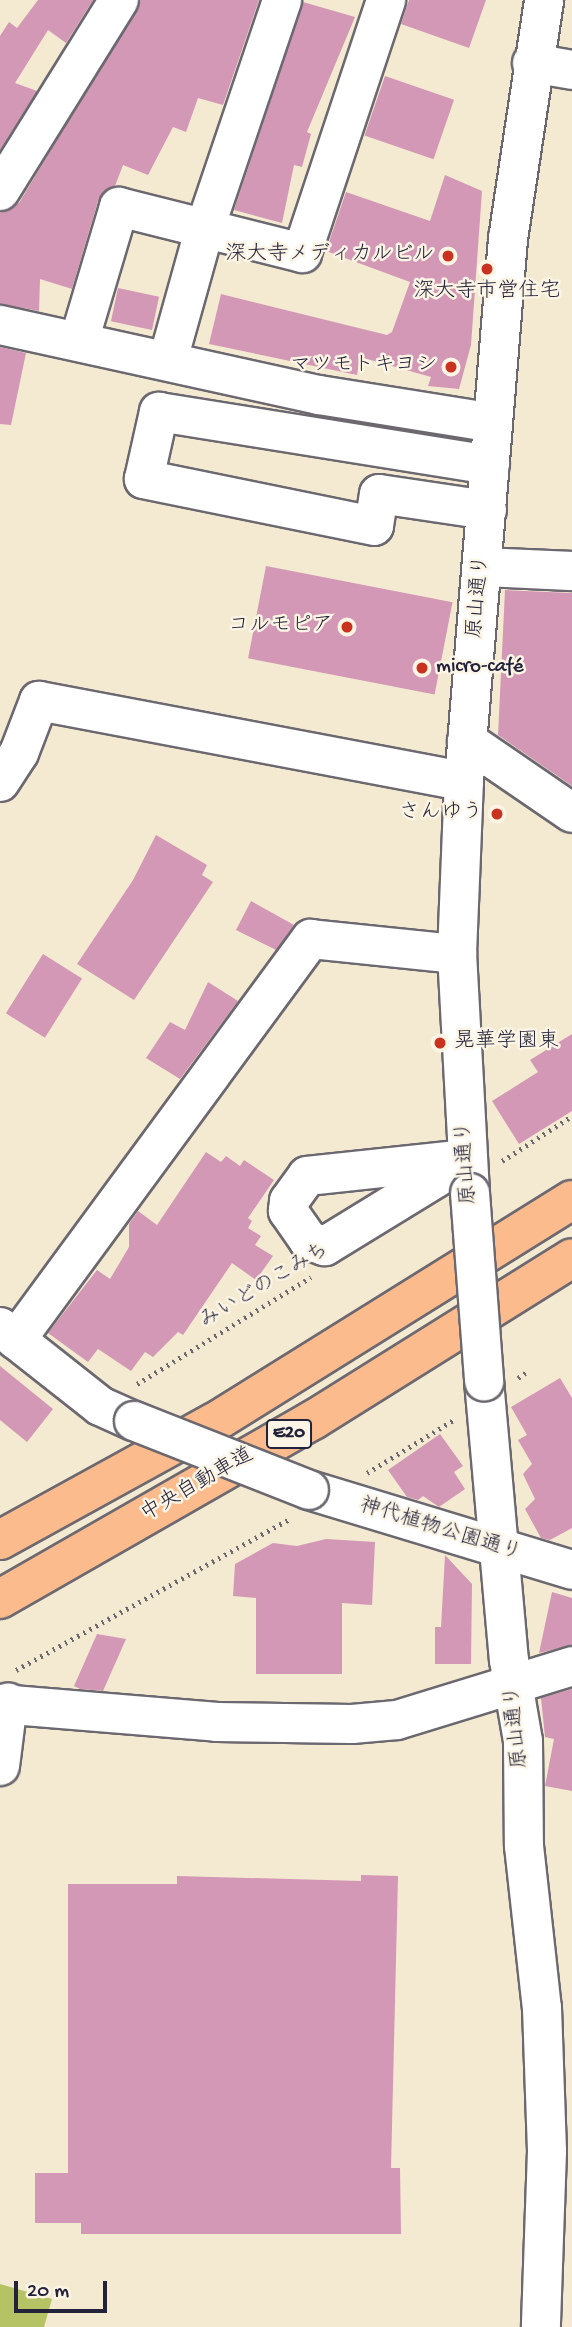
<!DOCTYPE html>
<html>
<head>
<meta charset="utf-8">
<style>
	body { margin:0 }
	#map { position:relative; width:572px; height:2327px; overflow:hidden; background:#f4ead1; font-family:"Gochi Hand","Klee One",sans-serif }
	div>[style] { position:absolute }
	.green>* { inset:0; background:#b6c365 }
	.building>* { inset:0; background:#d398b5; transform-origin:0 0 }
	.path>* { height:4.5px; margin-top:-2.25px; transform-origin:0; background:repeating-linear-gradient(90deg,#6c6870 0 2px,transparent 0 7px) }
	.roads { filter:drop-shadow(2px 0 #6c6870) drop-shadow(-2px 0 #6c6870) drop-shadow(0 2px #6c6870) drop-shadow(0 -2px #6c6870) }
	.minor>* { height:38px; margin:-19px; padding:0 19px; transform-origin:19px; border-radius:19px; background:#fff }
	.highway>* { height:38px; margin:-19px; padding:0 19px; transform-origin:19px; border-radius:19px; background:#fbbb8d }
	.bridges { filter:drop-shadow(2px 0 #6c6870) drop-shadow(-2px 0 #6c6870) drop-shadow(0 2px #6c6870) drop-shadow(0 -2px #6c6870) }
	.minor-bridge>* { height:38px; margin:-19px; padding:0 19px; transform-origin:19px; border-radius:19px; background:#fff }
	.dots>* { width:19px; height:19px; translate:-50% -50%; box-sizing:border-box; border:4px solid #fcf5e5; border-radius:50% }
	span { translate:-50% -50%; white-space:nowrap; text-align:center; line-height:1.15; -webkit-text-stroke:5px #fcf5e5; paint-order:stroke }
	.shield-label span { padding:2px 5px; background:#fcf5e5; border:2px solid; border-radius:5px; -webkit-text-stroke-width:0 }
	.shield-label { font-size:19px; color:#22223b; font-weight:700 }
	.poi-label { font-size:21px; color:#22223b }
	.right { translate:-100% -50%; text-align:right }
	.left { translate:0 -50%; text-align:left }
	.street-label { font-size:21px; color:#22223b }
	.scale { position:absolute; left:14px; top:2281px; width:93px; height:32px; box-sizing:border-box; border:4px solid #22223b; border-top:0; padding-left:9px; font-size:21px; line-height:24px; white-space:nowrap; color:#22223b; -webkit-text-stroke:5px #fcf5e5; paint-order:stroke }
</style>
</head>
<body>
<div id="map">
	<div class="green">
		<i style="clip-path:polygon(0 2284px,52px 2299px,44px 2327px,0 2327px)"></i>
	</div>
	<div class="building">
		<i style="clip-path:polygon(38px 0,93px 0,66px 43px,48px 30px,15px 83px,37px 91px,0 150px,0 36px,9px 22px,17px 28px)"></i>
		<i style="clip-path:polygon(141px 0,259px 0,223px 105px,198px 98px,186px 132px,173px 127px,148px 175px,123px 165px,115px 186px,98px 201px,72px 289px,40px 279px,39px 311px,0 304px,0 213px,19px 203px)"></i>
		<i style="clip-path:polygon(409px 0,486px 0,469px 48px,401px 24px)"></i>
		<i style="clip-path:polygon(303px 2px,355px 17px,307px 132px,311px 134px,302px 167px,294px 165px,282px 223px,234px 210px)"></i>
		<i style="left:385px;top:76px;width:73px;height:63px;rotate:19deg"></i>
		<i style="clip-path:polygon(445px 175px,482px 191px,471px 345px,459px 389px,428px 386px,431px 377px,360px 357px,357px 375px,209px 344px,221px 294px,387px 335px,392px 332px,410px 282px,326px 251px,332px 233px,346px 192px,430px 221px)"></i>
		<i style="left:118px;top:288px;width:42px;height:34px;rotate:12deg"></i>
		<i style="clip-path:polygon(0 347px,26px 353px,11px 425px,0 424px)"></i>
		<i style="left:266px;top:566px;width:190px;height:94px;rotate:11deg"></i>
		<i style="clip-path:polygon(505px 590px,572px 593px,572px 786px,498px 735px)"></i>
		<i style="clip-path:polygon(156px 835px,207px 865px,202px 875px,213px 882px,134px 1000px,77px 964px,133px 880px)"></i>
		<i style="clip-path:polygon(251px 901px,294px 925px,276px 950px,236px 930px)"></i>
		<i style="left:43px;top:954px;width:46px;height:70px;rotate:32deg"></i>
		<i style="clip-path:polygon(208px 982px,238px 1001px,180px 1079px,146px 1058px,170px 1022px,185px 1030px)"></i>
		<i style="clip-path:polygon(572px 1034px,572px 1111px,519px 1144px,492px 1101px,538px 1072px,530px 1060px)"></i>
		<i style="clip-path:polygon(206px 1152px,221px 1162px,226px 1156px,240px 1166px,244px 1160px,274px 1180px,248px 1218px,252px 1221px,248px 1228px,261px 1236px,255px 1245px,273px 1256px,256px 1280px,232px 1263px,183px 1335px,178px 1332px,153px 1357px,145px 1352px,131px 1371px,98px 1349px,88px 1362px,48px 1333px,97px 1270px,110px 1279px,129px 1247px,129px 1224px,138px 1211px,157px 1225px)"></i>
		<i style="clip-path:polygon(0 1366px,53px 1409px,27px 1442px,0 1420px)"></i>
		<i style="clip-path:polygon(560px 1378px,572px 1398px,572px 1528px,550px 1540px,541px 1538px,525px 1509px,535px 1499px,523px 1474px,532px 1464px,518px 1440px,527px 1435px,511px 1407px)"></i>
		<i style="clip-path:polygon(440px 1434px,463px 1466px,454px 1472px,465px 1489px,439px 1507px,423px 1496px,418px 1500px,407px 1497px,388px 1470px)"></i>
		<i style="clip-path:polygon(326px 1539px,375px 1542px,372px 1605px,342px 1603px,342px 1674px,256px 1674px,256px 1598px,233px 1596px,235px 1564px,273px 1543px,297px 1546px)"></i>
		<i style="clip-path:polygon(445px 1555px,472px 1584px,471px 1664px,435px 1664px,435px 1627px,441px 1627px)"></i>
		<i style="clip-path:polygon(552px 1592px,572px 1598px,572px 1645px,539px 1653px)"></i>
		<i style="clip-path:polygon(97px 1634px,126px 1639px,103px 1691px,80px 1689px,74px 1686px)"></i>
		<i style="clip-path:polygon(572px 1689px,572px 1791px,545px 1786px,554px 1739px,545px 1737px,541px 1698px)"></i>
		<i style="clip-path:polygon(361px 1875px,398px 1876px,391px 2168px,400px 2168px,401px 2234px,81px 2234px,81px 2223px,35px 2223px,35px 2173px,68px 2173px,68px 1884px,177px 1884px,177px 1876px,361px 1881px)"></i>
	</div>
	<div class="path">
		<i style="left:502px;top:1161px;width:83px;rotate:-32.7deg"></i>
		<i style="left:518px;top:1378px;width:12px;rotate:-35deg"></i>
		<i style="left:137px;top:1384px;width:204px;rotate:-31.6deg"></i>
		<i style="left:367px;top:1473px;width:103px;rotate:-31.5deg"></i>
		<i style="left:16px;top:1670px;width:313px;rotate:-28.9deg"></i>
	</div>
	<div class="roads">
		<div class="minor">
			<i style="left:532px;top:63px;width:41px;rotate:9.9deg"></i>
			<i style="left:0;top:191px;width:225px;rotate:-58.1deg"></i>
			<i style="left:0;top:325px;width:327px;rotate:12.4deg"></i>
			<i style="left:319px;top:395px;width:176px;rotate:9.1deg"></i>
			<i style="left:79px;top:341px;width:140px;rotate:-73.4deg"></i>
			<i style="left:119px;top:207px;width:189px;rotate:14.1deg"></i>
			<i style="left:302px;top:253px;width:267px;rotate:-71.6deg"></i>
			<i style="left:168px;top:360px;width:134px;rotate:-74.4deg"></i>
			<i style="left:204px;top:231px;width:244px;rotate:-71.3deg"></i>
			<i style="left:487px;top:510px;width:109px;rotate:-171.6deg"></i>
			<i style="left:379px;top:494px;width:32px;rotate:99deg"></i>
			<i style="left:374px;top:526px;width:235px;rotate:-168.5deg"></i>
			<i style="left:144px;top:479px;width:69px;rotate:-77.4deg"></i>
			<i style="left:159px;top:412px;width:335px;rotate:9.1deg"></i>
			<i style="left:483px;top:567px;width:89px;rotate:2.6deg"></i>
			<i style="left:467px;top:741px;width:127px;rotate:34.4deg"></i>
			<i style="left:0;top:782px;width:35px;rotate:-57deg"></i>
			<i style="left:19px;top:753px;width:56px;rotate:-69deg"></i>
			<i style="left:39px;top:701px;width:432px;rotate:10.7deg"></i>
			<i style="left:467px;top:1159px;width:167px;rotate:148.5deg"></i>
			<i style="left:325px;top:1246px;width:17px;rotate:-163deg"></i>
			<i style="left:309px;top:1241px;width:37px;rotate:-125deg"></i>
			<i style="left:288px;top:1211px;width:10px;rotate:-84deg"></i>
			<i style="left:289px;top:1201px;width:31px;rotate:-54deg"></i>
			<i style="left:307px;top:1176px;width:161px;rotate:-6.1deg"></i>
			<i style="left:470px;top:1193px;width:239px;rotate:-93.1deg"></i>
			<i style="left:457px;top:954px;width:173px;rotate:-87.7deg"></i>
			<i style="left:464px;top:781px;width:544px;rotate:-85.36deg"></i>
			<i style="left:508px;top:239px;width:242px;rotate:-81.4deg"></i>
			<i style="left:0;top:1327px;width:127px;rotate:38.3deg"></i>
			<i style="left:100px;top:1406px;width:37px;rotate:24deg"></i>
			<i style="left:16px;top:1340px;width:498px;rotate:-53.7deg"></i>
			<i style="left:311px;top:939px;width:147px;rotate:5.9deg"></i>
			<i style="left:484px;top:1381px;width:280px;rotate:84.9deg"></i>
			<i style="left:509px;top:1660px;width:82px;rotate:80.2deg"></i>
			<i style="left:523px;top:1741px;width:105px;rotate:89.5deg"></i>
			<i style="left:524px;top:1846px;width:163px;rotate:83.7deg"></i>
			<i style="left:542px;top:2008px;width:143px;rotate:88deg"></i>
			<i style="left:547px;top:2151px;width:176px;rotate:92deg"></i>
			<i style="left:309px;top:1490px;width:275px;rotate:16.9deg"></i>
			<i style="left:0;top:1704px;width:218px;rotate:4.7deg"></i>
			<i style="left:217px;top:1722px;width:135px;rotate:0.8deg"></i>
			<i style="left:352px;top:1724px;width:45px;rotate:-5.1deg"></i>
			<i style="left:397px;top:1720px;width:183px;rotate:-17.1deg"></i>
			<i style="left:0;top:1766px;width:64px;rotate:-82.8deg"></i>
		</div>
		<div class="highway">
			<i style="left:0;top:1540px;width:245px;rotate:-28.8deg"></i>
			<i style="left:215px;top:1422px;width:420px;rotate:-31.9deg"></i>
			<i style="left:0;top:1599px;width:361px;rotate:-29.8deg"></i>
			<i style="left:313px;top:1420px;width:305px;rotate:-32deg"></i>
		</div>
	</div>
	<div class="bridges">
		<div class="minor-bridge">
			<i style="left:470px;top:1193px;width:189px;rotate:85.7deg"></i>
			<i style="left:134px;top:1421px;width:188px;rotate:21.5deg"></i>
		</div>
	</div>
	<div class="dots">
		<i style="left:448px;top:256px;background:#c8321e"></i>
		<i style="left:487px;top:269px;background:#c8321e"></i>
		<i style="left:451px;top:367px;background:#c8321e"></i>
		<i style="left:347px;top:627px;background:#c8321e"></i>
		<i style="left:422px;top:668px;background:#c8321e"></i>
		<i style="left:497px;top:814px;background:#c8321e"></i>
		<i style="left:440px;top:1043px;background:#c8321e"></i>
	</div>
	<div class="shield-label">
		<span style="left:289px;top:1434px">E20</span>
	</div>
	<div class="poi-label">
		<span class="right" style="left:434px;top:256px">深大寺メディカルビル</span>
		<span style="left:487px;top:293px">深大寺市営住宅</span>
		<span class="right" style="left:437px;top:367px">マツモトキヨシ</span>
		<span class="right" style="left:333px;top:627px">コルモピア</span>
		<span class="left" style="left:436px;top:668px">micro-café</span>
		<span class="right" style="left:483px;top:814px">さんゆう</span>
		<span class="left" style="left:454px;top:1043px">晃華学園東</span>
	</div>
	<div class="street-label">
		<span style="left:480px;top:597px;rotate:-85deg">原山通り</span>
		<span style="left:468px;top:1163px;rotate:-94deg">原山通り</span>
		<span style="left:265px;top:1287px;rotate:-31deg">みいどのこみち</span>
		<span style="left:198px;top:1486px;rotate:-30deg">中央自動車道</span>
		<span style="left:440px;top:1531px;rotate:17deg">神代植物公園通り</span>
		<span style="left:518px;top:1727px;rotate:-96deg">原山通り</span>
	</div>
	<div class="scale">20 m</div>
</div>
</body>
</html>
